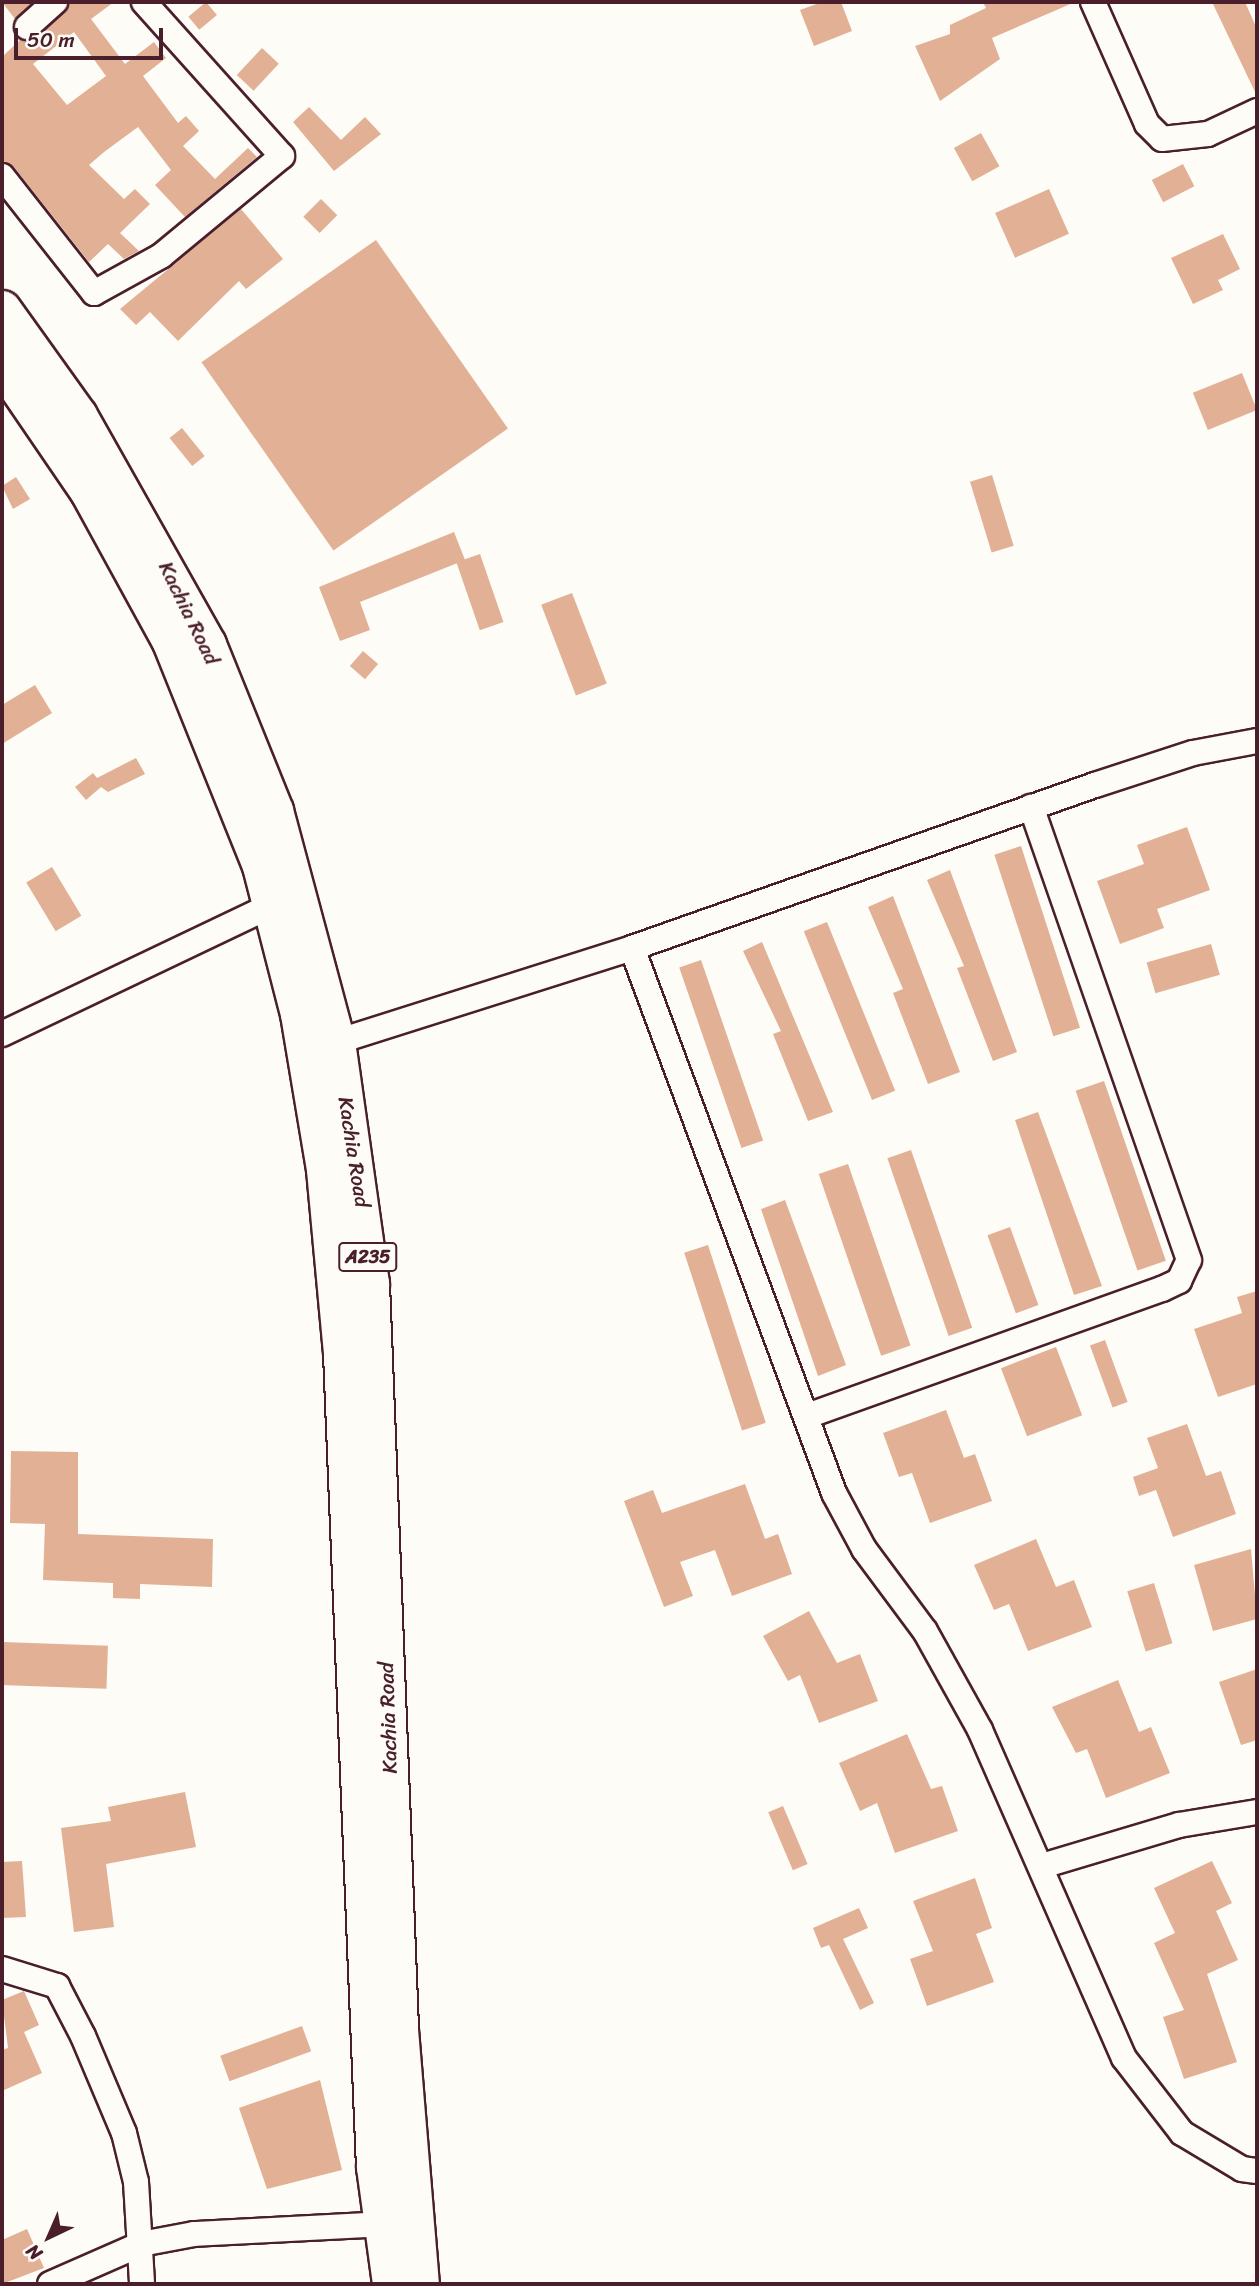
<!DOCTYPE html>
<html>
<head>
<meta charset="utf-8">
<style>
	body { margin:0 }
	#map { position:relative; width:1259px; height:2286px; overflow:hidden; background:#fdfcf7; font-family:Sriracha,sans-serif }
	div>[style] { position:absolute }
	.building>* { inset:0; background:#e2b094; transform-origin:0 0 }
	.roads { filter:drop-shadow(2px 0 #4a1f2b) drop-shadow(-2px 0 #4a1f2b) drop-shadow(0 2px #4a1f2b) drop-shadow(0 -2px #4a1f2b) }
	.minor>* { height:24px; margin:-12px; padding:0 12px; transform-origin:12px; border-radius:12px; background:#fdfcf7 }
	.trunk>* { height:38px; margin:-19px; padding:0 19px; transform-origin:19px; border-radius:19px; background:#fdfcf7 }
	span { translate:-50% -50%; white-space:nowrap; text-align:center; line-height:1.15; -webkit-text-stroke:5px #fdfcf7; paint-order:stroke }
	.shield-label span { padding:2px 5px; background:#fdfcf7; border:2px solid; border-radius:5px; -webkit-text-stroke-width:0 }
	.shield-label { font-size:19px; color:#4a1f2b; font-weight:700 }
	.street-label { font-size:21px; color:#4a1f2b }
	.frame { position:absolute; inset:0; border:4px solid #4a1f2b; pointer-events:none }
	.north { position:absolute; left:14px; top:2202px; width:70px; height:70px; -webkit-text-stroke:5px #fdfcf7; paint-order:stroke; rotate:224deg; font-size:19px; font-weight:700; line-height:28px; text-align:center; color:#4a1f2b }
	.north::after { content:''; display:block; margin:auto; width:24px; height:32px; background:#4a1f2b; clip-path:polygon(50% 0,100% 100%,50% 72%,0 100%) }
	.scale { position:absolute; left:14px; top:28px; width:149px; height:32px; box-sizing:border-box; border:4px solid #4a1f2b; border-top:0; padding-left:9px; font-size:21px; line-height:24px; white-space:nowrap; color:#4a1f2b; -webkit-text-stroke:5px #fdfcf7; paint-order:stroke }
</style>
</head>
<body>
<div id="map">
	<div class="building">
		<i style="clip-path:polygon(2px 2px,33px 2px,15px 19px)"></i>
		<i style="clip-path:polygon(evenodd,69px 2px,114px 2px,91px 19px,125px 64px,154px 42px,166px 58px,143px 76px,178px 123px,186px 116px,199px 131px,183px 146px,215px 179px,248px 148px,257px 157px,185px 217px,155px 185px,171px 170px,138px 127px,104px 152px,89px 165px,124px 199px,135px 189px,150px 204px,120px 233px,139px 251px,124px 259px,108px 244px,89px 262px,14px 167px,2px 161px,2px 57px,20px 40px,37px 38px,69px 2px,74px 32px,106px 76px,67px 105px,33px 64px,74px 32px)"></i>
		<i style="left:206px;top:2px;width:17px;height:23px;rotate:50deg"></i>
		<i style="clip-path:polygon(822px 2px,841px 2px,852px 31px,814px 46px,800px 10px)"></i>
		<i style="clip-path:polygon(983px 2px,1075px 2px,992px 38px,1000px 59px,940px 101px,915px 46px,950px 34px,950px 25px,986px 8px)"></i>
		<i style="clip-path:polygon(1212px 2px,1245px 2px,1257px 29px,1257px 96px)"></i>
		<i style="left:262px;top:48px;width:23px;height:37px;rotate:43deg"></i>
		<i style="clip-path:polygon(309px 107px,341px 140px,365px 117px,381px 134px,334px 171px,293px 122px)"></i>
		<i style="left:981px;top:133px;width:38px;height:31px;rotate:61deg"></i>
		<i style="left:1183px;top:164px;width:25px;height:35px;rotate:63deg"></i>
		<i style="left:1049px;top:189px;width:49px;height:59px;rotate:66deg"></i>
		<i style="left:321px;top:199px;width:23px;height:25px;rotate:45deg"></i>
		<i style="clip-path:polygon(241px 209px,283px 259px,246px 289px,239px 281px,178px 341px,150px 312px,136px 325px,120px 309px)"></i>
		<i style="clip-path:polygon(1223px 234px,1240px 269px,1218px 280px,1223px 290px,1193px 304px,1171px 258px)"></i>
		<i style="left:376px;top:240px;width:230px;height:213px;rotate:55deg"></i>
		<i style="left:1242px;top:373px;width:40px;height:53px;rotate:68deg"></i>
		<i style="left:182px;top:428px;width:36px;height:16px;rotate:51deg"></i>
		<i style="left:992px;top:475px;width:74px;height:23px;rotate:73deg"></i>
		<i style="clip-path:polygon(16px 477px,30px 499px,13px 509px,2px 486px)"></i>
		<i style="clip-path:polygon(454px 532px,465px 560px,360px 602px,370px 630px,340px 641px,319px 587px)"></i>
		<i style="left:480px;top:554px;width:72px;height:25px;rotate:71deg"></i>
		<i style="left:572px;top:593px;width:97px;height:33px;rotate:69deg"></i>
		<i style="left:363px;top:651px;width:20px;height:20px;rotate:41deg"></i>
		<i style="clip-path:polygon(35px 685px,52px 713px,2px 744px,2px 705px)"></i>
		<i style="clip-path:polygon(136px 758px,145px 774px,108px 792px,101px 787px,86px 800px,75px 787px,93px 773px,97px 778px)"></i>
		<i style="clip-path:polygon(1187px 827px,1210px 890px,1157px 909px,1164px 928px,1120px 944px,1097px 881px,1144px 864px,1137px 845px)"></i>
		<i style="left:1021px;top:846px;width:191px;height:28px;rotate:72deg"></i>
		<i style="left:52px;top:867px;width:57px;height:30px;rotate:59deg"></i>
		<i style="clip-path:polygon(950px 870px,1017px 1052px,993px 1061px,957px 968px,964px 966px,927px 880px)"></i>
		<i style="clip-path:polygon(893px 896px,960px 1072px,928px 1084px,893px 993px,903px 989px,868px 907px)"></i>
		<i style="left:827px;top:922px;width:182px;height:25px;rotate:68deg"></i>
		<i style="clip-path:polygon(762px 942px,833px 1112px,808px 1121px,773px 1034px,781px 1031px,743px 951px)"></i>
		<i style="left:1211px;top:944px;width:32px;height:67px;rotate:74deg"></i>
		<i style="left:701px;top:960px;width:191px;height:23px;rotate:71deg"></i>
		<i style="left:1104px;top:1081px;width:190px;height:30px;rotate:71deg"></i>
		<i style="clip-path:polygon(1038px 1112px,1102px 1286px,1074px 1295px,1015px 1120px)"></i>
		<i style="left:911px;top:1150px;width:188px;height:25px;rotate:71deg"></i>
		<i style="left:848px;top:1164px;width:192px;height:31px;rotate:71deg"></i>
		<i style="clip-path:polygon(785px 1200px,846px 1365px,818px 1376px,761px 1209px)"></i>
		<i style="left:1010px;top:1227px;width:83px;height:24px;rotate:70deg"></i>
		<i style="left:708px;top:1245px;width:187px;height:25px;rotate:72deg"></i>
		<i style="clip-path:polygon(1257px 1291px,1257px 1384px,1218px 1397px,1194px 1329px,1242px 1313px,1237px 1297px)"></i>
		<i style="left:1105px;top:1340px;width:66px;height:16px;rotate:70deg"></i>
		<i style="left:1056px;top:1347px;width:73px;height:59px;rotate:69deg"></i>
		<i style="clip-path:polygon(946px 1410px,964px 1458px,975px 1454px,992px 1501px,930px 1523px,912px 1473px,899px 1477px,883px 1433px)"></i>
		<i style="clip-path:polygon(1187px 1424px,1206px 1476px,1221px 1471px,1236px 1514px,1173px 1537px,1156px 1490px,1139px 1496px,1133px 1477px,1158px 1468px,1147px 1438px)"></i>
		<i style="clip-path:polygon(11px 1451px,78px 1452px,78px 1534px,213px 1539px,212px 1587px,140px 1584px,140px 1599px,113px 1598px,113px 1583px,43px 1580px,45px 1524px,10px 1523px)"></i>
		<i style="clip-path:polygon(745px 1484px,765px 1539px,778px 1534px,792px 1574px,732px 1596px,715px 1550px,680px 1562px,693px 1596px,664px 1607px,624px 1501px,653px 1490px,662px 1513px)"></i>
		<i style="clip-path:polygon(1036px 1539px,1056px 1587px,1074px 1580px,1092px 1627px,1028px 1651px,1009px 1604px,994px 1610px,974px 1565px)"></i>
		<i style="clip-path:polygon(1251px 1549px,1257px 1619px,1213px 1631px,1194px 1565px)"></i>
		<i style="left:1154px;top:1583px;width:63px;height:28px;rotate:73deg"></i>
		<i style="clip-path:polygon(809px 1611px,837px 1663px,860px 1654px,878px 1701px,819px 1723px,800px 1675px,788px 1681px,763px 1636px)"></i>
		<i style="left:2px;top:1642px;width:106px;height:43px;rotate:2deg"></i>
		<i style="clip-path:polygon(1257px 1669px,1257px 1740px,1241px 1745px,1219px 1682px)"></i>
		<i style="clip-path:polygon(1118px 1680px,1139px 1732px,1151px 1727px,1170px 1773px,1106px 1798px,1087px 1749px,1076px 1753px,1052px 1707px)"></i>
		<i style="clip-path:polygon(907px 1734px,931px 1789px,942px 1786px,958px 1831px,895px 1853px,877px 1803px,860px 1811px,839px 1763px)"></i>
		<i style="clip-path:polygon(185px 1792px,196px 1847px,106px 1864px,114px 1927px,74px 1932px,61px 1828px,111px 1821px,108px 1807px)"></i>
		<i style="left:783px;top:1806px;width:63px;height:16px;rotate:67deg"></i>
		<i style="clip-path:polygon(22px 1861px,26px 1917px,2px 1918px,2px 1862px)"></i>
		<i style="clip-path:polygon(1212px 1861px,1232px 1903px,1216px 1911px,1238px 1960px,1207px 1974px,1237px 2062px,1184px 2079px,1163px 2017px,1184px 2010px,1154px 1943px,1175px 1933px,1154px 1888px)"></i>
		<i style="clip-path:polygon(975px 1878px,992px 1928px,976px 1934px,994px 1982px,927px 2006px,910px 1959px,933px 1951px,913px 1901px)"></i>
		<i style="clip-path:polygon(859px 1908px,868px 1928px,843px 1939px,874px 2003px,860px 2010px,829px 1945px,821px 1948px,813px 1928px)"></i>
		<i style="clip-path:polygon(24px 1991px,39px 2025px,24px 2032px,42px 2073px,2px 2091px,2px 2050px,8px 2048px,2px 2000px)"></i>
		<i style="left:302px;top:2026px;width:27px;height:87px;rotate:70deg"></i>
		<i style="clip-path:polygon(320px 2080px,342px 2170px,267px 2189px,239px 2108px)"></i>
		<i style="clip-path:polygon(27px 2229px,44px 2268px,2px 2284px,2px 2240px)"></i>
	</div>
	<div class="roads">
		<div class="minor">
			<i style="left:1093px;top:2px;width:133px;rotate:66.1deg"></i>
			<i style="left:1147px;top:124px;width:21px;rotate:45deg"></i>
			<i style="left:1162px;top:139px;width:46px;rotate:-6.2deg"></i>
			<i style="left:1208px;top:134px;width:54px;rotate:-25.1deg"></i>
			<i style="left:27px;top:27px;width:38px;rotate:-42deg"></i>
			<i style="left:2px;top:176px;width:149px;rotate:51.8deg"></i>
			<i style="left:94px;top:293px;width:77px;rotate:-28.9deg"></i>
			<i style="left:161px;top:256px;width:157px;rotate:-39.6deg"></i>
			<i style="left:282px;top:156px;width:207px;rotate:-131.9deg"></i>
			<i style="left:632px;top:948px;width:581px;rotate:69.66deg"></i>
			<i style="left:834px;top:1493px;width:64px;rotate:61.8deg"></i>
			<i style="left:864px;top:1549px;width:102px;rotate:53.4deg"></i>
			<i style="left:925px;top:1631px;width:113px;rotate:60.9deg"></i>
			<i style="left:980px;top:1730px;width:358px;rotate:66.3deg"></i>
			<i style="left:1124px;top:2058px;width:95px;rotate:52.3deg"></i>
			<i style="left:1182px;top:2133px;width:70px;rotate:31deg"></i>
			<i style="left:1242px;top:2169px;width:15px;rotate:8deg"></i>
			<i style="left:2px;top:1034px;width:300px;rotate:-25.5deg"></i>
			<i style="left:336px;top:1042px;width:311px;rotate:-17.6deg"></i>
			<i style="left:632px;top:948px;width:491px;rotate:-19.4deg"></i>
			<i style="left:1095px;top:785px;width:103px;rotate:-18.1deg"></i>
			<i style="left:1193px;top:753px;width:65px;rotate:-10.6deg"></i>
			<i style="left:807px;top:1416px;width:377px;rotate:-19.7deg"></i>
			<i style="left:1162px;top:1289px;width:19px;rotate:-25deg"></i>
			<i style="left:1179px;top:1281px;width:23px;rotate:-65deg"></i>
			<i style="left:1189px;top:1260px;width:480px;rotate:-109.2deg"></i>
			<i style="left:1042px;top:1866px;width:143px;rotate:-16.7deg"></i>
			<i style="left:1179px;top:1825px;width:79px;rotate:-9.5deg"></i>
			<i style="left:2px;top:1969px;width:58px;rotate:17.2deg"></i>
			<i style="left:57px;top:1986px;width:56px;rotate:62.5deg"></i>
			<i style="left:83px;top:2036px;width:105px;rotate:67.1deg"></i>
			<i style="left:124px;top:2133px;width:50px;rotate:76.2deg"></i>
			<i style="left:136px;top:2182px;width:102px;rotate:86.6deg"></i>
			<i style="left:50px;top:2284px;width:99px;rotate:-23.7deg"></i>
			<i style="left:141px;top:2244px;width:54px;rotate:-10.7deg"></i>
			<i style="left:194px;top:2234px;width:190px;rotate:-3deg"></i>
		</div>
		<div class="trunk">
			<i style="left:2px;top:310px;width:130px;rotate:54.4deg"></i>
			<i style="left:78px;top:416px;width:263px;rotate:60.6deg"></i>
			<i style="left:207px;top:645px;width:179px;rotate:68deg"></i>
			<i style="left:274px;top:811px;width:239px;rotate:75deg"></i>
			<i style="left:336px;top:1042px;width:244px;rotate:82deg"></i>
			<i style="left:370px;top:1284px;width:747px;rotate:87.77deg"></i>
			<i style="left:399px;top:2030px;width:255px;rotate:85.3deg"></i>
			<i style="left:2px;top:363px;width:156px;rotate:55.7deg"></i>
			<i style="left:90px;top:492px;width:171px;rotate:61.3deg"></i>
			<i style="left:172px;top:642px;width:241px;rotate:68.1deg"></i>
			<i style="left:262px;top:866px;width:153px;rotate:75.6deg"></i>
			<i style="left:300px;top:1014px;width:158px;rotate:80.5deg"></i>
			<i style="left:326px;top:1170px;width:184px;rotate:84.7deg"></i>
			<i style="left:343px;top:1353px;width:815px;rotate:87.68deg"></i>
			<i style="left:376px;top:2167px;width:118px;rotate:82.2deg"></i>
		</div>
	</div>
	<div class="shield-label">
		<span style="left:368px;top:1257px">A235</span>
	</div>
	<div class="street-label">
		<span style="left:189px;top:613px;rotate:64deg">Kachia Road</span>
		<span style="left:354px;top:1152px;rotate:81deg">Kachia Road</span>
		<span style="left:388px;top:1718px;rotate:-92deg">Kachia Road</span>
	</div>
	<div class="frame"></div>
	<div class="north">N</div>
	<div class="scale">50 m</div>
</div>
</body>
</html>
